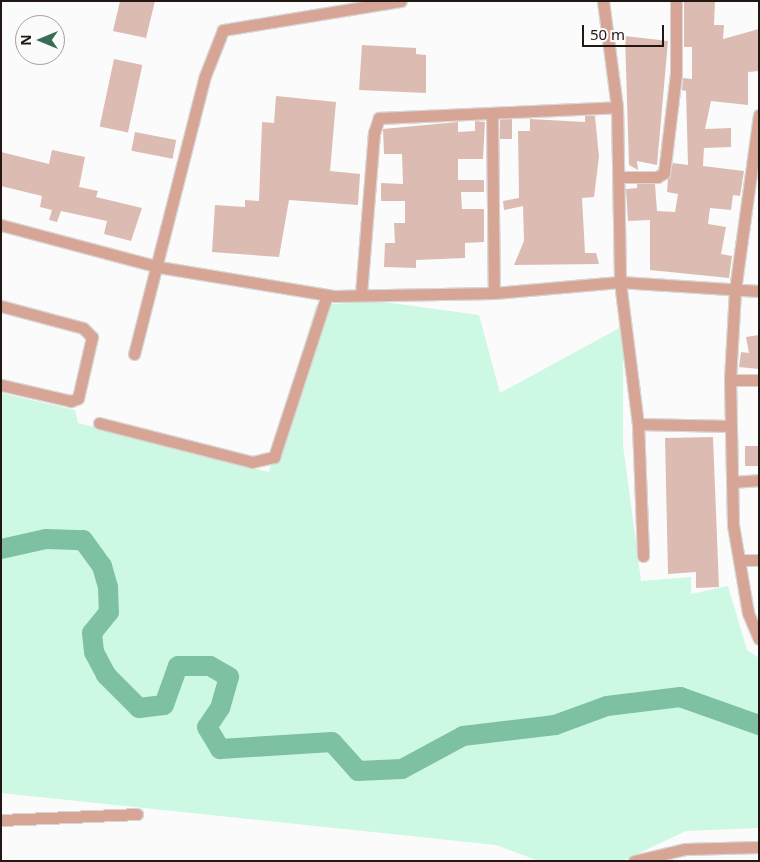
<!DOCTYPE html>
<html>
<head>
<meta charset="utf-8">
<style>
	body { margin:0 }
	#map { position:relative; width:760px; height:862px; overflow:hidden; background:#fbfbfb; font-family:"Noto Sans",sans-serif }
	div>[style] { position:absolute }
	.green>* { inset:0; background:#cdf8e3 }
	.river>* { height:20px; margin:-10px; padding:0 10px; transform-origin:10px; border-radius:10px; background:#7ec1a2 }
	.building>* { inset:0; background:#dcbcb2; transform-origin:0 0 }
	.roads { filter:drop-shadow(1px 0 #d8d7d6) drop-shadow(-1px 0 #d8d7d6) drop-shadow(0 1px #d8d7d6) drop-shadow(0 -1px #d8d7d6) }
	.minor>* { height:11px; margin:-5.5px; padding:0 5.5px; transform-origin:5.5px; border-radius:5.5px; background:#d7a595 }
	span { translate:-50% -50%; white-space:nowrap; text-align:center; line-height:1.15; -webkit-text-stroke:4.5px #fbfbfb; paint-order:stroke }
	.frame { position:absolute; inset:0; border:2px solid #221713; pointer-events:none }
	.north { position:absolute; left:15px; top:15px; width:50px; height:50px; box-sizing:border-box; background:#fbfbfb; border:1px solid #a4a09e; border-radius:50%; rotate:270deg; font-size:14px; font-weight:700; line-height:20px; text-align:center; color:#221713 }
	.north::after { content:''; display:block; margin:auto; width:18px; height:22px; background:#366e56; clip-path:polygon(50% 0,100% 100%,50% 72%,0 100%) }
	.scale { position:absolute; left:582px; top:25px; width:82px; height:22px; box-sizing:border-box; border:2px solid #221713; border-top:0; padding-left:6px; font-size:15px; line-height:18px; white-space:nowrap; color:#221713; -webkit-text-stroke:4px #fbfbfb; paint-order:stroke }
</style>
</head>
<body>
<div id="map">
	<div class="green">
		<i style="clip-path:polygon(377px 301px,479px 315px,500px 393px,623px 326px,623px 445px,641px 581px,691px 577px,691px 594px,728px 586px,747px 650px,759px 658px,759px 828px,686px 831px,622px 861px,539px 861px,496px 845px,1px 793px,1px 393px,75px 410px,78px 423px,269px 472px,316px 305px)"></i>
	</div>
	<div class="river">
		<i style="left:1px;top:549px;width:46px;rotate:-12.5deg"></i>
		<i style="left:46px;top:539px;width:37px;rotate:2deg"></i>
		<i style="left:83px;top:540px;width:32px;rotate:54deg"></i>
		<i style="left:102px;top:566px;width:22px;rotate:74deg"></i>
		<i style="left:108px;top:587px;width:25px;rotate:88deg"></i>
		<i style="left:109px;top:612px;width:27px;rotate:129deg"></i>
		<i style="left:92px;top:633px;width:19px;rotate:84deg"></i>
		<i style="left:94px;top:652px;width:26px;rotate:62deg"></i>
		<i style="left:106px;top:675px;width:47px;rotate:45deg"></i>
		<i style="left:139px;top:708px;width:25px;rotate:-7deg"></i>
		<i style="left:164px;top:705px;width:41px;rotate:-70.3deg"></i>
		<i style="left:178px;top:666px;width:32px"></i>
		<i style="left:210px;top:666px;width:22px;rotate:30deg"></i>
		<i style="left:229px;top:677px;width:32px;rotate:106deg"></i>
		<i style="left:220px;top:708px;width:23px;rotate:124deg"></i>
		<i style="left:207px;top:727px;width:26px;rotate:59deg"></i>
		<i style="left:220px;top:749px;width:112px;rotate:-3.6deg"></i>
		<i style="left:332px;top:742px;width:39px;rotate:48deg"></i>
		<i style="left:358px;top:771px;width:44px;rotate:-2.6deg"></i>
		<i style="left:402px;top:769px;width:69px;rotate:-28.4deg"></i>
		<i style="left:463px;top:736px;width:93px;rotate:-6.8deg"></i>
		<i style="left:555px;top:725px;width:55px;rotate:-20.1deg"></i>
		<i style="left:607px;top:706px;width:74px;rotate:-7deg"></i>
		<i style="left:680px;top:697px;width:84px;rotate:19.5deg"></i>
	</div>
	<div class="building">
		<i style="clip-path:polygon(120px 1px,155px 1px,146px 38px,113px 31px)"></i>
		<i style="clip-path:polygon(684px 1px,715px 1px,714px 25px,724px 25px,723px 39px,759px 29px,759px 71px,748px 72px,748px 105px,711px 101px,705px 129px,731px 128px,731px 147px,704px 148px,703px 166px,744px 171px,740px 196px,733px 195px,731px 210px,710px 208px,708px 224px,726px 227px,721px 254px,732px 256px,729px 278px,650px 270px,650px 220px,628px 221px,626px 189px,637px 188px,637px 184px,655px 184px,657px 211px,675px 212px,678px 194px,667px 192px,668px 179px,673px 163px,688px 165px,686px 91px,682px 90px,683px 78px,692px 79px,692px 47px,684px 47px)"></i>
		<i style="clip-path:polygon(625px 36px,668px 41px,657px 165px,637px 161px,638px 170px,629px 165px)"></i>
		<i style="clip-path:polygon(362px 45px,416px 48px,416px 54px,426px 55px,426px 93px,359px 90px)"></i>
		<i style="left:114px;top:59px;width:29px;height:69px;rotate:12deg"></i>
		<i style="clip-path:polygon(276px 96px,336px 102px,330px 171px,360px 174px,358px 205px,289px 200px,279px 257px,212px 252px,215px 205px,245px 207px,245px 200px,259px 201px,262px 122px,274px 123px)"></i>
		<i style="clip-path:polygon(585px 116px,595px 116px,599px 157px,594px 197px,582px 198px,585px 253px,596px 253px,599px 264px,514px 265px,524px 241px,523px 206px,504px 210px,503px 201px,519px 198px,518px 131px,530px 131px,530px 119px,585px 122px)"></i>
		<i style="left:512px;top:119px;width:20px;height:12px;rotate:90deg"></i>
		<i style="clip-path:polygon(475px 121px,485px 122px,483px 159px,458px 159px,458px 180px,484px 180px,484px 192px,461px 192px,462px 209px,484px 209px,484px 242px,465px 243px,465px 258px,416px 260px,416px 268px,384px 267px,385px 243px,395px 243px,394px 223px,405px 223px,405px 201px,381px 201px,381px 183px,403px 184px,402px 154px,384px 154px,383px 129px,458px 122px,458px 132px,475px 131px)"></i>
		<i style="left:135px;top:132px;width:42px;height:19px;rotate:11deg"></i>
		<i style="clip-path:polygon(52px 150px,85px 157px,79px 187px,98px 191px,96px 197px,142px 208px,131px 241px,104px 234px,107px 221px,61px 211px,57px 222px,49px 220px,52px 210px,40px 207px,42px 196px,1px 186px,1px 152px,49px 164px)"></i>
		<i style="clip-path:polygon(759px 335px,759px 369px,739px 367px,741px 352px,749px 353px,746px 337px)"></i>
		<i style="clip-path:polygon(713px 437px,719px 587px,696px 588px,696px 572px,668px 574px,665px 438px)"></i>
		<i style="left:759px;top:446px;width:20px;height:14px;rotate:90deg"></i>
	</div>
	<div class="roads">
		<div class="minor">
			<i style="left:603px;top:1px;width:107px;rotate:82.5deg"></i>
			<i style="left:617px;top:107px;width:175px;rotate:89deg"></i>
			<i style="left:620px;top:282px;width:143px;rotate:82.8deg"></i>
			<i style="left:638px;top:424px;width:132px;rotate:87.8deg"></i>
			<i style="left:492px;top:113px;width:180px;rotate:89.4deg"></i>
			<i style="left:759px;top:115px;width:177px;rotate:97.8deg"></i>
			<i style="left:735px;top:290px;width:90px;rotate:93.2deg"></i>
			<i style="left:730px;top:380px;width:145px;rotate:88.8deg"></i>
			<i style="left:733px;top:525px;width:89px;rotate:80.3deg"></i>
			<i style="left:748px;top:613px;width:28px;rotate:67deg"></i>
			<i style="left:619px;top:177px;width:38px"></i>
			<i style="left:657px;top:177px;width:8px;rotate:-30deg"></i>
			<i style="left:664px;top:173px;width:100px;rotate:-83.1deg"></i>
			<i style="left:676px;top:74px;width:73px;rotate:-90deg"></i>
			<i style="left:1px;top:225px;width:163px;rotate:14.9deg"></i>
			<i style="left:159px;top:267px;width:178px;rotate:9.4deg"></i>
			<i style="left:335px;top:296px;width:159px;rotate:-1.1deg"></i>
			<i style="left:494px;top:293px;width:126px;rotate:-5deg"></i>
			<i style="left:620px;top:282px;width:139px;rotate:3.7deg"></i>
			<i style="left:361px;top:294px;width:162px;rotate:-85.4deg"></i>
			<i style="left:374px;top:133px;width:16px;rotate:-72deg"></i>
			<i style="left:379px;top:118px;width:238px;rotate:-2.6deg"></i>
			<i style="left:1px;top:306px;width:85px;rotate:15deg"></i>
			<i style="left:83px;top:328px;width:13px;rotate:45deg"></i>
			<i style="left:92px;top:337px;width:63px;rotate:102.9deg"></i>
			<i style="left:78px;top:398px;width:8px;rotate:157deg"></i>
			<i style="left:71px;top:401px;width:72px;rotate:-167.1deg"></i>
			<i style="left:134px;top:354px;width:287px;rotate:-75.7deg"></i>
			<i style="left:205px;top:76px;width:49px;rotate:-68.6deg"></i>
			<i style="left:223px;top:30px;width:180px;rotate:-9.3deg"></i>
			<i style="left:730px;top:380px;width:29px"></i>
			<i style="left:99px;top:423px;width:158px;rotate:14.3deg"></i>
			<i style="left:252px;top:462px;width:23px;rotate:-13deg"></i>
			<i style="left:274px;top:457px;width:170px;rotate:-71.9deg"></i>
			<i style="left:638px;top:424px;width:93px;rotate:1.2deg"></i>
			<i style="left:732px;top:482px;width:27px;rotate:-4deg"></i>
			<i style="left:739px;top:560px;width:20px"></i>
			<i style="left:1px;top:820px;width:136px;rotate:-2.5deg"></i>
			<i style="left:634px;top:861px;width:52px;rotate:-13.2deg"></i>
			<i style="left:685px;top:849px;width:74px;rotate:-1.5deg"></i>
		</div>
	</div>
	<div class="frame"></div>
	<div class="north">N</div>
	<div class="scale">50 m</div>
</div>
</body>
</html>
